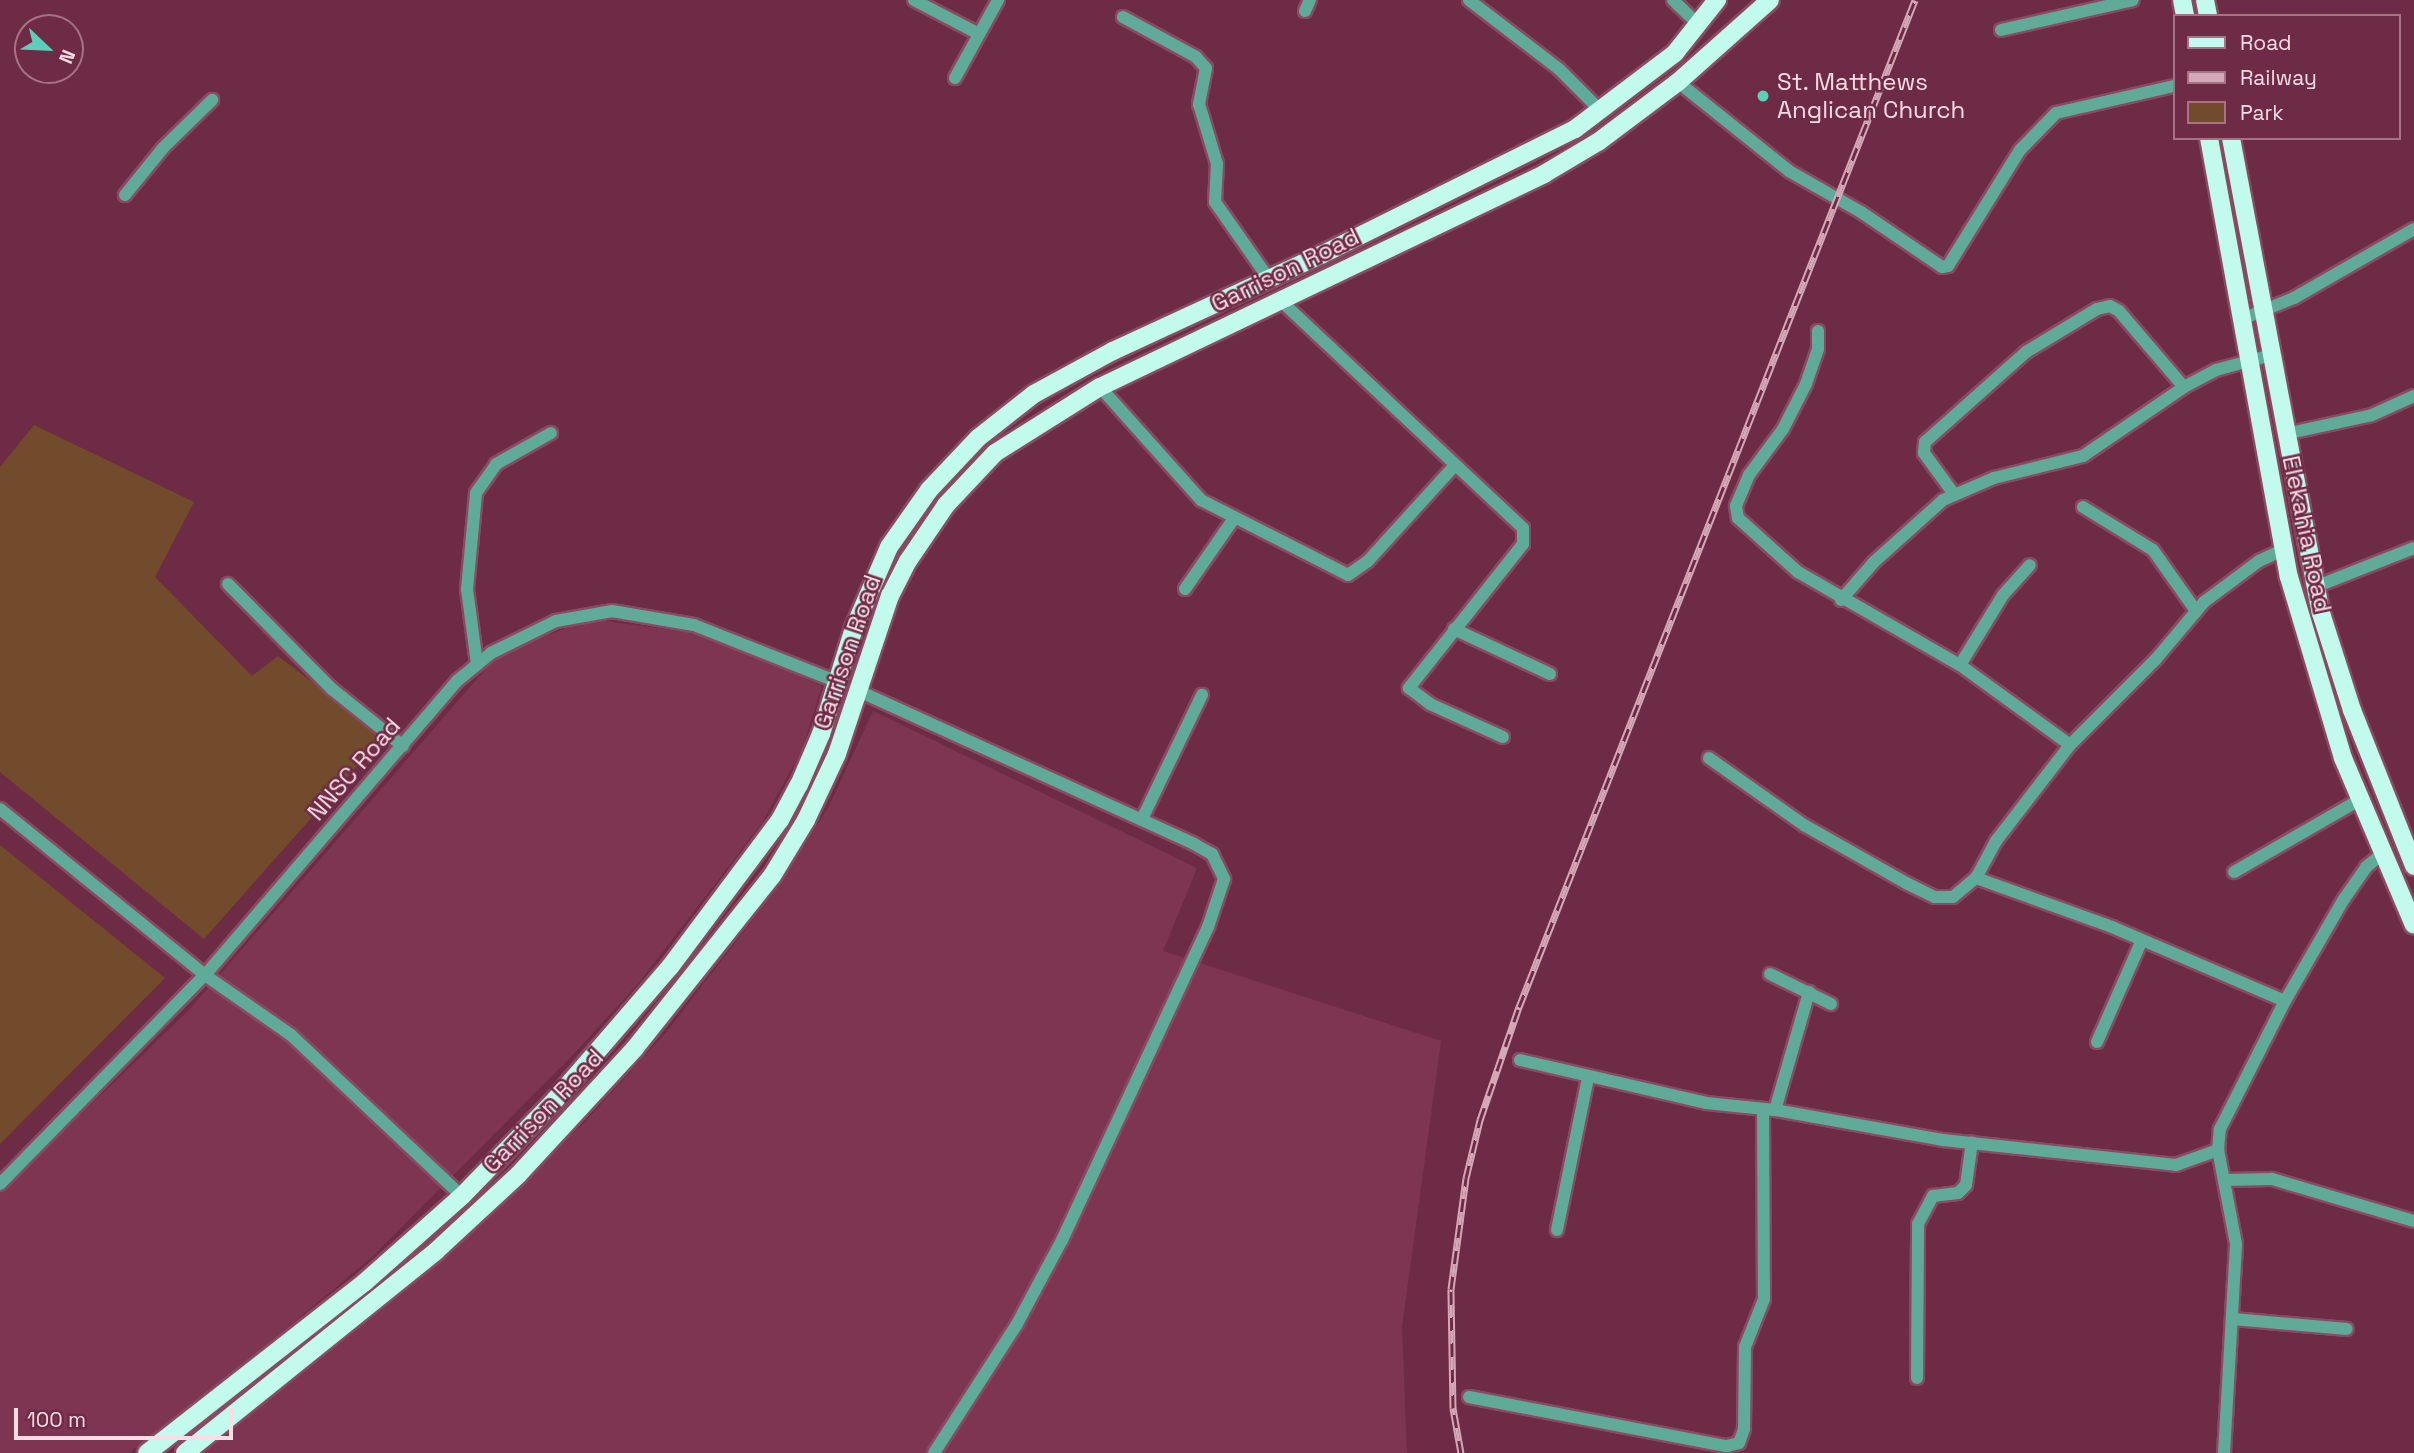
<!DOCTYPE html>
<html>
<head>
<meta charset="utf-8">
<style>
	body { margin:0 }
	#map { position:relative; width:2414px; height:1453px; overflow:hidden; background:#6e2b45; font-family:"Space Grotesk",sans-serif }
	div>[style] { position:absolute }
	.built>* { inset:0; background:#7e3551 }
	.green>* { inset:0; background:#714b2b }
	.roads { filter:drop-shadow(2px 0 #884b62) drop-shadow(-2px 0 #884b62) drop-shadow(0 2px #884b62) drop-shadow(0 -2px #884b62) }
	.minor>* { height:12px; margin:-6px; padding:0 6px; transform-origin:6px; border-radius:6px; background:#60aa9a }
	.major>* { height:18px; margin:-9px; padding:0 9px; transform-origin:9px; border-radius:9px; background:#c2faed }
	.rail>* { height:7px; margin-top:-3.5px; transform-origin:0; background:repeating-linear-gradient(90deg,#6e2b45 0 13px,#d4a8b7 0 26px); box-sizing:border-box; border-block:2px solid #d4a8b7 }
	.dots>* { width:19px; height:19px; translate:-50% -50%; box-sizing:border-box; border:4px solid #6e2b45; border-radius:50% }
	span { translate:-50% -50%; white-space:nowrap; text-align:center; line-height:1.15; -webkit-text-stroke:5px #6e2b45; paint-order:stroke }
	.poi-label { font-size:24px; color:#fedce6 }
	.left { translate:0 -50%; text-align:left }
	.street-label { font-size:24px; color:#fedce6 }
	.legend { position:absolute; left:2173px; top:14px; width:228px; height:126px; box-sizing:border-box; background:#6e2b45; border:2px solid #a87285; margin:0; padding:9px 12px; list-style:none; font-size:21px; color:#fedce6 }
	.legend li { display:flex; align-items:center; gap:14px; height:35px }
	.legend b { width:35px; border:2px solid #a87285 }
	.north { position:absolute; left:14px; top:14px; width:70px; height:70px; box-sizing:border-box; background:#6e2b45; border:2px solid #a87285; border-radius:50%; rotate:113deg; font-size:19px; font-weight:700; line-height:28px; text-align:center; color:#fedce6 }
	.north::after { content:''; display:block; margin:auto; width:24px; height:32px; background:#5dceb8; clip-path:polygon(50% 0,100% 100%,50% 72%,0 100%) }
	.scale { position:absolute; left:14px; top:1408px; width:219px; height:32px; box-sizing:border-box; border:4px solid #fedce6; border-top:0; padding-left:9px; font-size:21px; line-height:24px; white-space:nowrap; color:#fedce6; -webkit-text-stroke:5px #6e2b45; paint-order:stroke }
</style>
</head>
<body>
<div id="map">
	<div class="built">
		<i style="clip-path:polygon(589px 619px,704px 634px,822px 686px,802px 750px,762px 823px,638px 984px,568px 1060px,371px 1258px,276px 1337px,129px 1453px,0 1453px,0 1192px,188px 1011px,498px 655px)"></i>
		<i style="clip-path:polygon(873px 711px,1197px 868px,1163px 951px,1441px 1041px,1402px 1327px,1407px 1453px,204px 1453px,402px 1294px,585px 1122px,668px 1030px,782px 882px,829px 806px)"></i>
	</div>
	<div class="green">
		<i style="clip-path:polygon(34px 425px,194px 502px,155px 577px,252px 676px,278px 656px,384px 736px,204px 939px,0 772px,0 467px)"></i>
		<i style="clip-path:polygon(0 845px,165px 978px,0 1144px)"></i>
	</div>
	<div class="roads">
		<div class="minor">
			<i style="left:914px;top:0;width:73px;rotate:27.6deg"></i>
			<i style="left:1469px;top:0;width:113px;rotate:37.5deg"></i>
			<i style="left:1559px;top:69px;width:61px;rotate:45deg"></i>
			<i style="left:1673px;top:0;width:35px;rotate:44deg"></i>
			<i style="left:1305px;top:11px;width:12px;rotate:-66deg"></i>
			<i style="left:1123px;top:17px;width:83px;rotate:28.7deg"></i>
			<i style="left:1196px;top:57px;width:15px;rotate:48deg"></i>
			<i style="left:1206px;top:68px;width:37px;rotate:101deg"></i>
			<i style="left:1199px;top:104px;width:63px;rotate:73.3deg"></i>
			<i style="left:1217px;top:164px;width:38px;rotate:93deg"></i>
			<i style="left:1215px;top:202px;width:94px;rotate:55deg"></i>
			<i style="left:2001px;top:30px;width:135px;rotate:-12.8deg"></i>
			<i style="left:955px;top:78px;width:89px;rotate:-61.1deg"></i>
			<i style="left:1678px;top:82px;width:142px;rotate:38.7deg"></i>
			<i style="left:1789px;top:171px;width:83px;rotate:29.7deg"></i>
			<i style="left:1861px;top:212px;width:98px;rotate:34.2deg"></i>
			<i style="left:1942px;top:267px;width:6px;rotate:-9deg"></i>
			<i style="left:1948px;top:266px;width:137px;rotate:-58.2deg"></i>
			<i style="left:2020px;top:150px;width:52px;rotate:-45.8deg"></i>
			<i style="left:2056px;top:113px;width:121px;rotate:-12.9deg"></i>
			<i style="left:125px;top:195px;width:60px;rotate:-51deg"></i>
			<i style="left:163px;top:148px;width:69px;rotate:-44.4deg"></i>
			<i style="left:1280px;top:300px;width:333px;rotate:43.2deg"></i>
			<i style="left:1523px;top:528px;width:16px;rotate:90deg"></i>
			<i style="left:1523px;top:544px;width:184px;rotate:128.4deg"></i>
			<i style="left:1409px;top:688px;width:26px;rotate:37deg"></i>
			<i style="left:1430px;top:704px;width:80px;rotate:24.3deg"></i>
			<i style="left:2242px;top:319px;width:56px;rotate:-22deg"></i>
			<i style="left:2294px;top:298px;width:138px;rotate:-29.9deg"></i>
			<i style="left:1818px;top:331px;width:18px;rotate:90deg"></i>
			<i style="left:1818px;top:349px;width:37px;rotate:109deg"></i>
			<i style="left:1806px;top:384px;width:51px;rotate:117.1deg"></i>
			<i style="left:1783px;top:429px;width:57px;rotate:126.5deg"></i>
			<i style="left:1749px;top:475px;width:34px;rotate:113deg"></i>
			<i style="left:1736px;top:506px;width:12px;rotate:81deg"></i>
			<i style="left:1738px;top:518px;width:81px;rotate:42deg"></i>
			<i style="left:1798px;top:572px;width:187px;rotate:29.9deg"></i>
			<i style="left:1960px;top:665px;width:136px;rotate:36deg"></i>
			<i style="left:1100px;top:387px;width:152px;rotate:48.2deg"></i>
			<i style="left:1201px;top:500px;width:165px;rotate:27deg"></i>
			<i style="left:1348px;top:575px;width:24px;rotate:-35deg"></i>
			<i style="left:1368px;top:561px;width:128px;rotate:-47.8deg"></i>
			<i style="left:2285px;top:434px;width:89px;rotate:-12.3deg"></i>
			<i style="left:2372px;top:415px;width:46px;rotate:-24.3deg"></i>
			<i style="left:1954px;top:494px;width:51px;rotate:-126.2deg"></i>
			<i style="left:1924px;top:453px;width:11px;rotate:-85deg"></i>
			<i style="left:1925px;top:442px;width:135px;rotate:-41.7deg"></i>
			<i style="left:2026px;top:352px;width:83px;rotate:-31.2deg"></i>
			<i style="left:2097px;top:309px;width:13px;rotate:-13deg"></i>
			<i style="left:2110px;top:306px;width:10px;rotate:29deg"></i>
			<i style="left:2119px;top:311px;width:100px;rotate:49.5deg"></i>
			<i style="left:2083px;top:507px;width:82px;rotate:31.6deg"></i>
			<i style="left:2153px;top:550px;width:75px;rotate:54.8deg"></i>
			<i style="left:228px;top:584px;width:148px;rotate:45.3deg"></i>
			<i style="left:332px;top:689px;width:91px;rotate:38.8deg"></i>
			<i style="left:2315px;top:587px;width:106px;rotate:-21.5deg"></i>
			<i style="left:1185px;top:589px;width:84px;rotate:-55.2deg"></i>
			<i style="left:1841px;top:600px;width:50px;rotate:-49deg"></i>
			<i style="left:1874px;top:562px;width:93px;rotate:-41.9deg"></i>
			<i style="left:1943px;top:500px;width:56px;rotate:-23.3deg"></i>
			<i style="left:1994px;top:478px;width:92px;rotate:-13.9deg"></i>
			<i style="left:2083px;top:456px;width:122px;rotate:-34.3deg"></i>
			<i style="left:2184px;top:387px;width:36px;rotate:-28deg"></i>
			<i style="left:2216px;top:370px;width:57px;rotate:-15.3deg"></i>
			<i style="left:1454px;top:629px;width:106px;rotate:25.1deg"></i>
			<i style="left:477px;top:664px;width:76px;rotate:-97.6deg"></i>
			<i style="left:467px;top:589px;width:96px;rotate:-84.6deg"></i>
			<i style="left:476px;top:493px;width:35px;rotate:-55deg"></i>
			<i style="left:496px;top:464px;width:63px;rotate:-29.4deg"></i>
			<i style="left:1960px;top:665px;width:82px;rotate:-58.4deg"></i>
			<i style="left:2003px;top:595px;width:40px;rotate:-48deg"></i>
			<i style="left:861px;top:692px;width:366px;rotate:24.5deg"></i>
			<i style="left:1194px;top:844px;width:21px;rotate:29deg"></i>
			<i style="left:1212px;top:854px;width:28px;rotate:64deg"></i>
			<i style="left:1224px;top:879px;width:51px;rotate:108.4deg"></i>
			<i style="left:1208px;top:927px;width:345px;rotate:115deg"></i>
			<i style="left:1062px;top:1240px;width:95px;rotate:118.2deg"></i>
			<i style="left:1017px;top:1324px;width:153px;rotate:122.8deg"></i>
			<i style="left:1709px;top:758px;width:116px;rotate:35.2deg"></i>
			<i style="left:1804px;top:825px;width:117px;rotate:29.6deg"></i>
			<i style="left:1906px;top:883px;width:32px;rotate:26deg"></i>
			<i style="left:1935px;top:897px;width:18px"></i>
			<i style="left:1953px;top:897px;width:30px;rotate:-40deg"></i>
			<i style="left:1976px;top:878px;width:42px;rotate:-61.6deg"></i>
			<i style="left:1996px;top:841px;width:121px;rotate:-52.4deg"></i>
			<i style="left:2070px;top:745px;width:122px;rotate:-45deg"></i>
			<i style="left:2156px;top:659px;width:75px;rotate:-49.9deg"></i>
			<i style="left:2204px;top:602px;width:69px;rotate:-36.7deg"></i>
			<i style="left:2259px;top:561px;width:26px;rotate:-25deg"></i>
			<i style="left:0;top:809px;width:264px;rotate:39deg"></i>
			<i style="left:205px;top:975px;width:105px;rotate:34.9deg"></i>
			<i style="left:291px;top:1035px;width:235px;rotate:43.3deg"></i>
			<i style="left:1142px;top:819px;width:138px;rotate:-64.2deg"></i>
			<i style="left:2234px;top:872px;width:144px;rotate:-29.9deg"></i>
			<i style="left:1976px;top:878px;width:145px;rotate:19.8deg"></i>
			<i style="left:2112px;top:927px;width:188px;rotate:23.2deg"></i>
			<i style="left:1770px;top:974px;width:68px;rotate:26.2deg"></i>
			<i style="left:2097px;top:1042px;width:111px;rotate:-66.2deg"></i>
			<i style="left:1520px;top:1060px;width:191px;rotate:13deg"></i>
			<i style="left:1706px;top:1103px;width:69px;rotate:5.8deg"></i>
			<i style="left:1775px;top:1110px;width:171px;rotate:10.1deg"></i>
			<i style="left:1943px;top:1140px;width:234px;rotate:6.1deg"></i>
			<i style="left:2176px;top:1165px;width:45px;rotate:-19.7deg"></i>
			<i style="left:1775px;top:1110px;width:123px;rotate:-73.9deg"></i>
			<i style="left:2225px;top:1180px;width:47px;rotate:-1.2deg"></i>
			<i style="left:2272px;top:1179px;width:148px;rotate:16.5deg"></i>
			<i style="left:0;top:1184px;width:293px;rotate:-45.6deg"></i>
			<i style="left:205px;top:975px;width:387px;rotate:-49.4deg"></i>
			<i style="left:457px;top:681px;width:44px;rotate:-39.5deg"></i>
			<i style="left:491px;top:653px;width:72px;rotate:-26.2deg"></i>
			<i style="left:556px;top:621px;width:57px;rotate:-10.1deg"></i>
			<i style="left:612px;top:611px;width:83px;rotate:9.7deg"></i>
			<i style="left:694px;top:625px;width:155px;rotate:21.6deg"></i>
			<i style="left:1557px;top:1230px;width:155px;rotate:-78.5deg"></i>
			<i style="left:2233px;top:1319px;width:114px;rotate:5deg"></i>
			<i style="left:1917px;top:1378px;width:154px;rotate:-89.6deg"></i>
			<i style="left:1918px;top:1224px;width:32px;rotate:-62deg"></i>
			<i style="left:1933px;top:1196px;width:25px;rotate:-7deg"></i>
			<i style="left:1958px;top:1193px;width:11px;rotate:-45deg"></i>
			<i style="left:1966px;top:1185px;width:43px;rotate:-82.1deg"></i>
			<i style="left:1469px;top:1397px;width:263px;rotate:10.8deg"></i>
			<i style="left:1727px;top:1446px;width:12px;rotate:-14deg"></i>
			<i style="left:1739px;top:1443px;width:15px;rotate:-70deg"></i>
			<i style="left:1744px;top:1429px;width:82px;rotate:-89.3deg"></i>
			<i style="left:1745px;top:1347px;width:52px;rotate:-68.4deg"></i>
			<i style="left:1764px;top:1299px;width:190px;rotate:-90.3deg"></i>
			<i style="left:2224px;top:1453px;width:209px;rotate:-86.7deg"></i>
			<i style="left:2236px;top:1244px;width:96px;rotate:-100.8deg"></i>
			<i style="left:2218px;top:1150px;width:21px;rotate:-85deg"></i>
			<i style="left:2220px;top:1129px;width:144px;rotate:-63.1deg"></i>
			<i style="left:2285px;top:1001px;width:118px;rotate:-60deg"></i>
			<i style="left:2344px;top:899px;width:39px;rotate:-55deg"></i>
			<i style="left:2366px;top:867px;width:19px;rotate:-39deg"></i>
		</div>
		<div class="major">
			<i style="left:2182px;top:0;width:16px;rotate:79deg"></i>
			<i style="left:2205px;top:0;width:16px;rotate:79deg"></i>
			<i style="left:2209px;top:138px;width:446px;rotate:79.7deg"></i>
			<i style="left:2289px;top:577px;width:189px;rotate:73.4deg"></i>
			<i style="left:2343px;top:758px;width:181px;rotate:67deg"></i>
			<i style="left:2231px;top:138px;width:483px;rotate:79.3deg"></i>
			<i style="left:2321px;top:613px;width:102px;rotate:72.3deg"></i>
			<i style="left:2352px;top:710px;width:168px;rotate:68.3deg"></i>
			<i style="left:147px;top:1453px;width:277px;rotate:-38.1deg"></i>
			<i style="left:365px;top:1282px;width:130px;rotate:-41.6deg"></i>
			<i style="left:462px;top:1196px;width:134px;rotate:-45.9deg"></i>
			<i style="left:555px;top:1100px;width:176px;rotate:-49.2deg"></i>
			<i style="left:670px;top:967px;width:184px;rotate:-53.2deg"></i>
			<i style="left:780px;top:820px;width:40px;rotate:-62deg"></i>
			<i style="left:799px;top:785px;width:56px;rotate:-66.7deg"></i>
			<i style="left:821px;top:734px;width:111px;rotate:-72.7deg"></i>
			<i style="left:854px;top:628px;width:88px;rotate:-66.6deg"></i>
			<i style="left:889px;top:547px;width:70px;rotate:-54.9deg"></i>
			<i style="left:929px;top:490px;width:71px;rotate:-46.7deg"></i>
			<i style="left:978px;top:438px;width:71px;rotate:-38.2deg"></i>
			<i style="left:1034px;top:394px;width:90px;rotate:-28.6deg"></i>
			<i style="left:1113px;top:351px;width:229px;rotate:-24.8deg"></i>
			<i style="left:1321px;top:255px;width:284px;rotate:-26.4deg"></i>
			<i style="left:1575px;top:129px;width:126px;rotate:-37.2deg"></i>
			<i style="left:1675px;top:53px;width:68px;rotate:-51.6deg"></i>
			<i style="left:185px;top:1453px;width:322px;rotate:-38.8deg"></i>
			<i style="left:436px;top:1251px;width:112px;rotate:-42.8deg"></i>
			<i style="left:518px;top:1175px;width:173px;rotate:-47.3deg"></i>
			<i style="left:635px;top:1048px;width:220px;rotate:-51.5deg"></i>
			<i style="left:772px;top:876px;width:66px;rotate:-58.7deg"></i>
			<i style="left:806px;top:820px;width:73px;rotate:-64.8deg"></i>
			<i style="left:837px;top:754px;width:167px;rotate:-71.5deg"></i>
			<i style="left:890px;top:596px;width:39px;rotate:-63deg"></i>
			<i style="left:908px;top:561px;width:68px;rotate:-55.8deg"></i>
			<i style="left:946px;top:505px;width:71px;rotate:-46.7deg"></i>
			<i style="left:995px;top:453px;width:124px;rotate:-32.2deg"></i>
			<i style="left:1100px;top:387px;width:492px;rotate:-25.6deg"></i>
			<i style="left:1544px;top:174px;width:63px;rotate:-30.7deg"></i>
			<i style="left:1598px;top:142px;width:100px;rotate:-36.9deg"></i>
			<i style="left:1678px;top:82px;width:123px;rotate:-41.7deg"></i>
		</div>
	</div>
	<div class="rail">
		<i style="left:1461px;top:1453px;width:46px;rotate:-100.1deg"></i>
		<i style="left:1453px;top:1408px;width:119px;rotate:-91deg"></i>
		<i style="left:1451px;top:1289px;width:112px;rotate:-82.3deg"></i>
		<i style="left:1466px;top:1178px;width:60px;rotate:-76.4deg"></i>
		<i style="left:1480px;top:1120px;width:120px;rotate:-71deg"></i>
		<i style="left:1519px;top:1007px;width:1082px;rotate:-68.53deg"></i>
	</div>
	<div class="dots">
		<i style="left:1763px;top:96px;background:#5dceb8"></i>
	</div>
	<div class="poi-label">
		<span class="left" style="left:1777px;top:96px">St. Matthews<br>Anglican Church</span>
	</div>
	<div class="street-label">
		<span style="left:1285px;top:270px;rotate:-26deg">Garrison Road</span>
		<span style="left:2307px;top:534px;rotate:78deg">Elekahia Road</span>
		<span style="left:847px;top:652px;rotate:-71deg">Garrison Road</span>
		<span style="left:354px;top:769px;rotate:-49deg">NNSC Road</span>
		<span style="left:543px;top:1111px;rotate:-46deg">Garrison Road</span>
	</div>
	<ul class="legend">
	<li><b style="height:9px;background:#c2faed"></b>Road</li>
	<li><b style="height:9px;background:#d4a8b7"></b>Railway</li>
	<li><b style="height:19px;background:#714b2b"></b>Park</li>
	</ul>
	<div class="north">N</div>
	<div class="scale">100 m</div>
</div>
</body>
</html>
